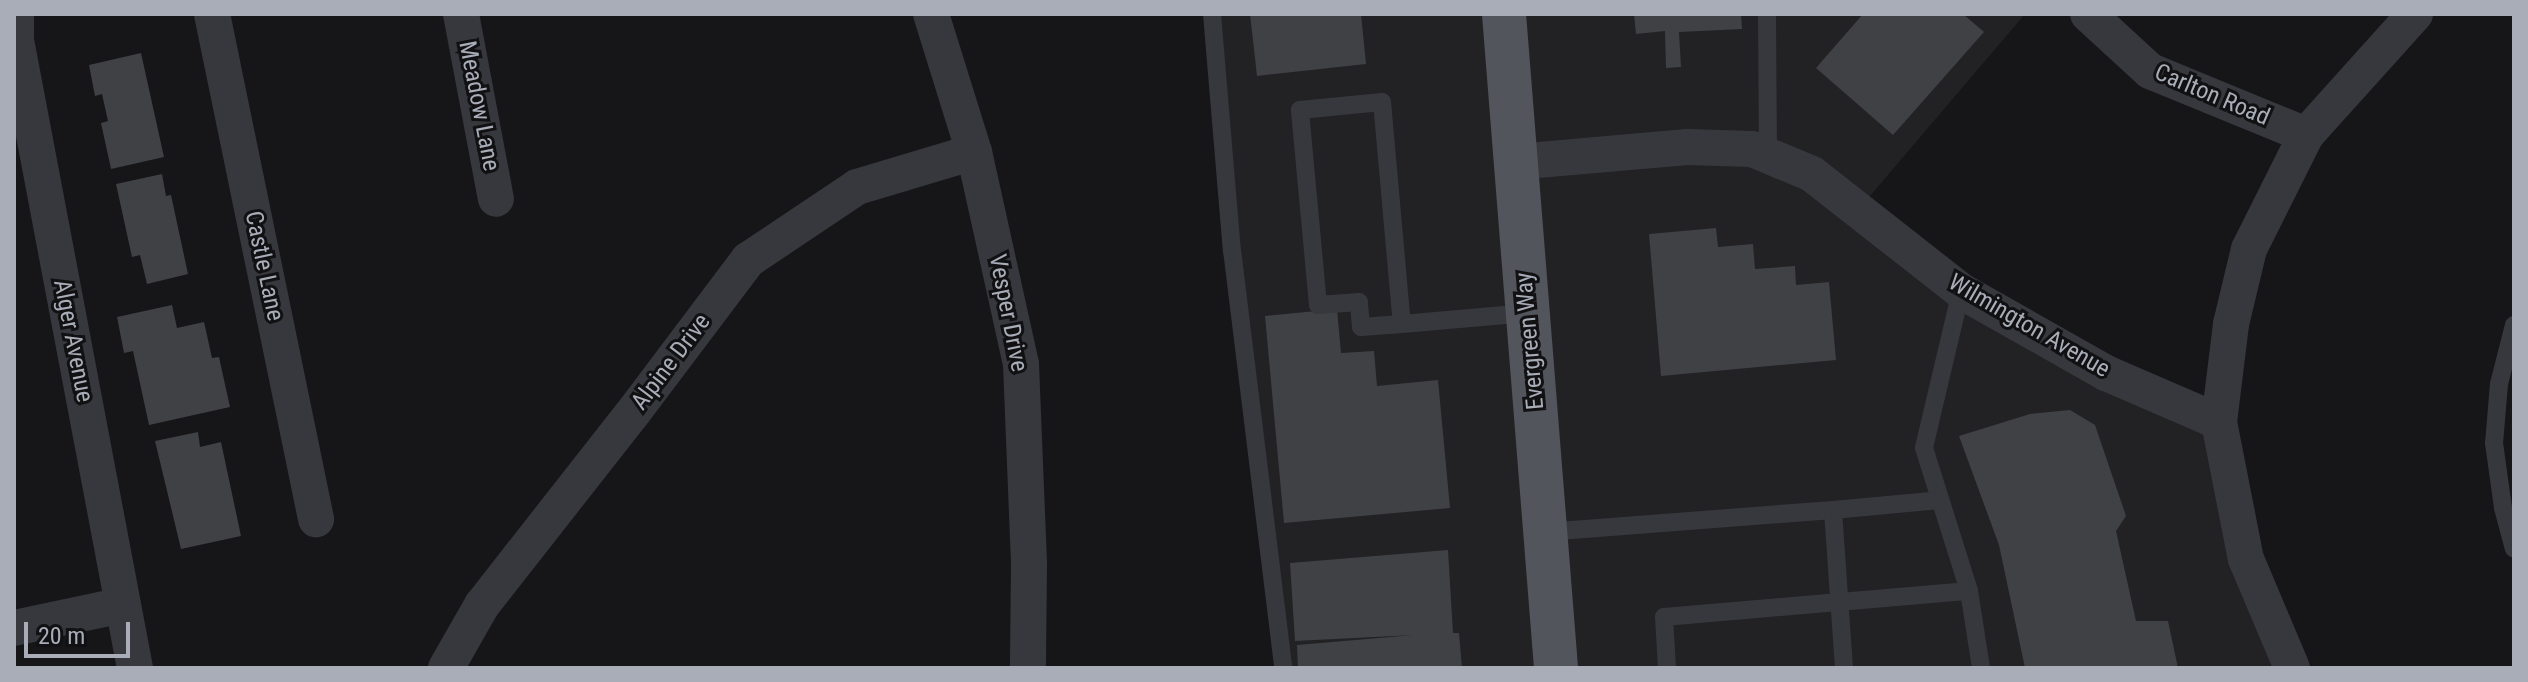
<!DOCTYPE html>
<html>
<head>
<meta charset="utf-8">
<style>
	body { margin:0 }
	#map { position:relative; width:2528px; height:682px; overflow:hidden; background:#161618; font-family:"Roboto Condensed",sans-serif }
	div>[style] { position:absolute }
	.built>* { inset:0; background:#222225 }
	.building>* { inset:0; background:#404145 }
	.service>* { height:18px; margin:-9px; padding:0 9px; transform-origin:9px; border-radius:9px; background:#37383d }
	.minor>* { height:36px; margin:-18px; padding:0 18px; transform-origin:18px; border-radius:18px; background:#37383d }
	.primary>* { height:44px; margin:-22px; padding:0 22px; transform-origin:22px; border-radius:22px; background:#53555c }
	span { translate:-50% -50%; white-space:nowrap; text-align:center; line-height:1.15; -webkit-text-stroke:6px #111113; paint-order:stroke }
	.street-label { font-size:24px; color:#a8adb8 }
	.frame { position:absolute; inset:0; border:16px solid #a8adb8; pointer-events:none }
	.scale { position:absolute; left:24px; top:622px; width:106px; height:36px; box-sizing:border-box; border:4px solid #a8adb8; border-top:0; padding-left:10px; font-size:24px; line-height:28px; white-space:nowrap; color:#a8adb8; -webkit-text-stroke:6px #111113; paint-order:stroke }
</style>
</head>
<body>
<div id="map">
	<div class="built">
		<i style="clip-path:polygon(1219px 14px,2025px 14px,1858px 210px,2219px 422px,2292px 668px,1278px 668px)"></i>
	</div>
	<div class="building">
		<i style="clip-path:polygon(1250px 14px,1361px 14px,1366px 64px,1257px 76px)"></i>
		<i style="clip-path:polygon(1634px 14px,1741px 14px,1742px 29px,1679px 32px,1681px 67px,1666px 68px,1665px 31px,1636px 34px)"></i>
		<i style="clip-path:polygon(1863px 14px,1963px 14px,1984px 32px,1893px 135px,1816px 68px)"></i>
		<i style="clip-path:polygon(141px 53px,164px 157px,111px 169px,101px 123px,108px 121px,102px 94px,95px 96px,89px 65px)"></i>
		<i style="clip-path:polygon(162px 174px,166px 196px,171px 195px,188px 274px,147px 284px,140px 255px,132px 257px,116px 184px)"></i>
		<i style="clip-path:polygon(1716px 228px,1718px 247px,1753px 244px,1755px 269px,1795px 266px,1796px 285px,1829px 282px,1836px 360px,1661px 376px,1649px 234px)"></i>
		<i style="clip-path:polygon(172px 305px,177px 328px,204px 322px,212px 358px,219px 357px,230px 407px,149px 425px,133px 351px,124px 353px,117px 317px)"></i>
		<i style="clip-path:polygon(1337px 309px,1341px 353px,1374px 351px,1377px 386px,1438px 380px,1450px 508px,1284px 523px,1265px 316px)"></i>
		<i style="clip-path:polygon(2070px 410px,2095px 425px,2126px 516px,2116px 531px,2136px 621px,2168px 621px,2178px 668px,2025px 668px,1999px 545px,1959px 436px,2030px 414px)"></i>
		<i style="clip-path:polygon(198px 432px,200px 447px,221px 442px,241px 536px,181px 549px,155px 441px)"></i>
		<i style="clip-path:polygon(1448px 550px,1453px 633px,1459px 633px,1462px 668px,1298px 668px,1297px 645px,1414px 635px,1295px 641px,1290px 563px)"></i>
	</div>
	<div class="service">
		<i style="left:1212px;top:14px;width:237px;rotate:85.2deg"></i>
		<i style="left:1232px;top:250px;width:421px;rotate:83deg"></i>
		<i style="left:1767px;top:14px;width:142px;rotate:89.6deg"></i>
		<i style="left:1961px;top:291px;width:161px;rotate:103.3deg"></i>
		<i style="left:1924px;top:448px;width:150px;rotate:72.5deg"></i>
		<i style="left:1969px;top:591px;width:78px;rotate:81.1deg"></i>
		<i style="left:1402px;top:324px;width:41px;rotate:175.8deg"></i>
		<i style="left:1361px;top:327px;width:25px;rotate:-95deg"></i>
		<i style="left:1359px;top:302px;width:41px;rotate:175.8deg"></i>
		<i style="left:1318px;top:305px;width:196px;rotate:-95.3deg"></i>
		<i style="left:1300px;top:110px;width:82px;rotate:-5.6deg"></i>
		<i style="left:1382px;top:102px;width:223px;rotate:84.9deg"></i>
		<i style="left:1402px;top:324px;width:126px;rotate:-5deg"></i>
		<i style="left:2514px;top:325px;width:61px;rotate:104.3deg"></i>
		<i style="left:2499px;top:384px;width:59px;rotate:94.8deg"></i>
		<i style="left:2494px;top:443px;width:66px;rotate:82.1deg"></i>
		<i style="left:2503px;top:508px;width:42px;rotate:75deg"></i>
		<i style="left:1546px;top:532px;width:288px;rotate:-4.4deg"></i>
		<i style="left:1667px;top:668px;width:51px;rotate:-93.4deg"></i>
		<i style="left:1664px;top:617px;width:306px;rotate:-4.9deg"></i>
		<i style="left:1844px;top:668px;width:158px;rotate:-94deg"></i>
		<i style="left:1833px;top:510px;width:107px;rotate:-5.3deg"></i>
	</div>
	<div class="minor">
		<i style="left:16px;top:14px;width:26px;rotate:90deg"></i>
		<i style="left:16px;top:40px;width:639px;rotate:79.27deg"></i>
		<i style="left:212px;top:14px;width:516px;rotate:78.36deg"></i>
		<i style="left:461px;top:14px;width:188px;rotate:79.3deg"></i>
		<i style="left:931px;top:14px;width:145px;rotate:72.7deg"></i>
		<i style="left:974px;top:152px;width:217px;rotate:77.5deg"></i>
		<i style="left:1021px;top:364px;width:200px;rotate:87.7deg"></i>
		<i style="left:1029px;top:564px;width:104px;rotate:90.6deg"></i>
		<i style="left:2088px;top:14px;width:84px;rotate:42.6deg"></i>
		<i style="left:2150px;top:71px;width:169px;rotate:22.3deg"></i>
		<i style="left:1516px;top:162px;width:172px;rotate:-5deg"></i>
		<i style="left:1687px;top:147px;width:65px;rotate:1.8deg"></i>
		<i style="left:1752px;top:149px;width:65px;rotate:22.6deg"></i>
		<i style="left:1812px;top:174px;width:189px;rotate:38.1deg"></i>
		<i style="left:1961px;top:291px;width:167px;rotate:29.5deg"></i>
		<i style="left:2106px;top:373px;width:123px;rotate:23.4deg"></i>
		<i style="left:2219px;top:422px;width:140px;rotate:78.9deg"></i>
		<i style="left:2246px;top:559px;width:118px;rotate:67.1deg"></i>
		<i style="left:2219px;top:422px;width:99px;rotate:-83deg"></i>
		<i style="left:2231px;top:324px;width:77px;rotate:-76.5deg"></i>
		<i style="left:2249px;top:249px;width:127px;rotate:-63.4deg"></i>
		<i style="left:2306px;top:135px;width:163px;rotate:-48deg"></i>
		<i style="left:14px;top:628px;width:111px;rotate:-11.9deg"></i>
		<i style="left:446px;top:668px;width:73px;rotate:-60.3deg"></i>
		<i style="left:482px;top:605px;width:243px;rotate:-51.9deg"></i>
		<i style="left:632px;top:414px;width:193px;rotate:-53deg"></i>
		<i style="left:748px;top:260px;width:131px;rotate:-33.8deg"></i>
		<i style="left:857px;top:187px;width:122px;rotate:-16.7deg"></i>
	</div>
	<div class="primary">
		<i style="left:1504px;top:14px;width:656px;rotate:85.45deg"></i>
	</div>
	<div class="street-label">
		<span style="left:2212px;top:95px;rotate:23deg">Carlton Road</span>
		<span style="left:479px;top:106px;rotate:79deg">Meadow Lane</span>
		<span style="left:264px;top:266px;rotate:78deg">Castle Lane</span>
		<span style="left:1008px;top:313px;rotate:79deg">Vesper Drive</span>
		<span style="left:2029px;top:326px;rotate:30deg">Wilmington Avenue</span>
		<span style="left:73px;top:341px;rotate:79deg">Alger Avenue</span>
		<span style="left:1530px;top:341px;rotate:-95deg">Evergreen Way</span>
		<span style="left:671px;top:362px;rotate:-53deg">Alpine Drive</span>
	</div>
	<div class="frame"></div>
	<div class="scale">20 m</div>
</div>
</body>
</html>
